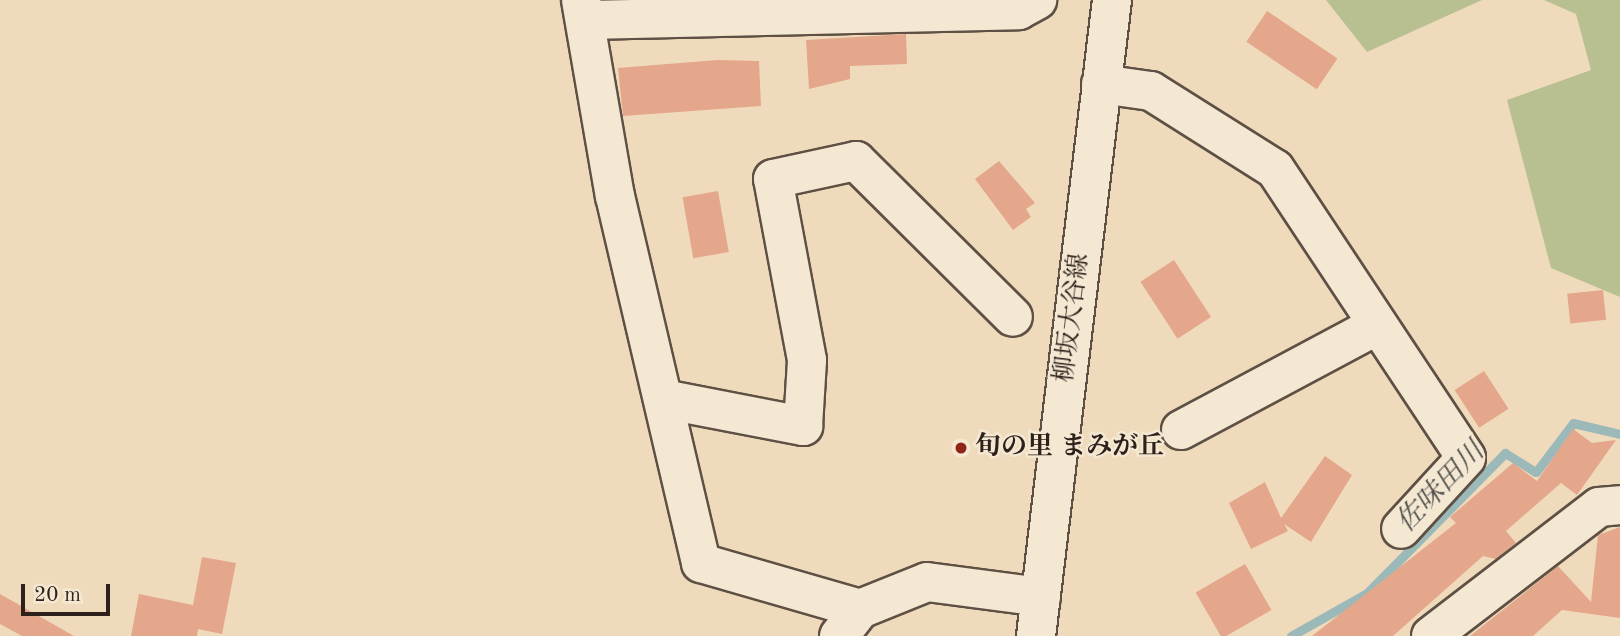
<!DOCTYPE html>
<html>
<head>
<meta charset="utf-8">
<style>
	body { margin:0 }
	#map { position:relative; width:1620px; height:636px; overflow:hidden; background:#efdbbb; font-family:"Old Standard TT","Noto Serif JP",serif }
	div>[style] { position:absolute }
	.green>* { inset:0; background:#b8c091 }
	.stream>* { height:9px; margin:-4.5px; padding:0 4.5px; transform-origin:4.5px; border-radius:4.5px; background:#9cb9b9 }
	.building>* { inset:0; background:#e4a78b; transform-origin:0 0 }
	.roads { filter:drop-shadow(2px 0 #5e5044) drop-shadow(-2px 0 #5e5044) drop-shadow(0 2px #5e5044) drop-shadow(0 -2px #5e5044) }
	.minor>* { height:38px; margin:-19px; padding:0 19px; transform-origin:19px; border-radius:19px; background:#f5e8d3 }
	.dots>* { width:19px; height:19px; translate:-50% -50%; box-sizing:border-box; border:4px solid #f5e8d3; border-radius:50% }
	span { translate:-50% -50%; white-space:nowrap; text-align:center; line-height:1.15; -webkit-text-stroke:5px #f5e8d3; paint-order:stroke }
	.street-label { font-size:26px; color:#2e211c }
	.poi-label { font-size:26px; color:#2e211c; font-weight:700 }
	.left { translate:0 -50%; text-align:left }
	.water-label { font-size:28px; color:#4f4f4b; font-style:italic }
	.scale { position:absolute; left:21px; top:584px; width:89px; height:32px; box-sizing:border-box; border:4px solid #2e211c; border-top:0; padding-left:9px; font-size:21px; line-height:24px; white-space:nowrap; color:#2e211c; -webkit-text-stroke:5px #f5e8d3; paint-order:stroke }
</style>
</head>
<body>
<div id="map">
	<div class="green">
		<i style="clip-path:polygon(1326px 0,1482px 0,1367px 52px)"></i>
		<i style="clip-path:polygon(1544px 0,1620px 0,1620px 297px,1551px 268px,1507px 100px,1591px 70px,1576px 14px)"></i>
	</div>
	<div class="stream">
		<i style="left:1291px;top:636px;width:87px;rotate:-29.5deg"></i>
		<i style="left:1367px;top:593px;width:197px;rotate:-45.4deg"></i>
		<i style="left:1505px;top:453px;width:36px;rotate:32deg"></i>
		<i style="left:1536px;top:472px;width:61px;rotate:-52.9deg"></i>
		<i style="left:1573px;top:423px;width:48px;rotate:13.2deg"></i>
	</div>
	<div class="building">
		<i style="left:1267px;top:11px;width:85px;height:37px;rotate:34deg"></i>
		<i style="clip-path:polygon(906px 34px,907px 64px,850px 66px,850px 79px,809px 89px,806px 40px)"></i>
		<i style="clip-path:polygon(717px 60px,759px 61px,761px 106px,623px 116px,618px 68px)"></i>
		<i style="clip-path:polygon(999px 161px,1035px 203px,1026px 209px,1031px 217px,1013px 230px,975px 179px)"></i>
		<i style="left:718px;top:191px;width:62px;height:36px;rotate:80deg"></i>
		<i style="left:1174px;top:260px;width:68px;height:40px;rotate:57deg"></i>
		<i style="left:1603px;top:290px;width:30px;height:36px;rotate:84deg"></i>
		<i style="left:1484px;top:371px;width:45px;height:35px;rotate:57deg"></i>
		<i style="clip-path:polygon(1573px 429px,1592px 443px,1616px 440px,1577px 495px,1561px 483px,1506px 531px,1516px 543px,1496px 559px,1483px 556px,1393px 636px,1312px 636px,1456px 523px,1450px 517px,1513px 463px,1537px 481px)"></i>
		<i style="clip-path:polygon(1325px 456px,1352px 475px,1311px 542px,1284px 524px,1288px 531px,1251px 549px,1229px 503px,1265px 482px,1281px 518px)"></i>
		<i style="clip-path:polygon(1620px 527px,1620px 618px,1562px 610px,1533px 636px,1470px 636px,1558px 566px,1591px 602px,1598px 535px)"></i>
		<i style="clip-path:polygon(202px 557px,236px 563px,222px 634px,198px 629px,197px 636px,131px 636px,139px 594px,193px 605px)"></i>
		<i style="left:1245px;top:564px;width:53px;height:57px;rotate:60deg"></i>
		<i style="clip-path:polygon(0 594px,74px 636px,22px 636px,0 624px)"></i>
	</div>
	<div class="roads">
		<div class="minor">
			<i style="left:581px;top:0;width:199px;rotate:80.2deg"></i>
			<i style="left:615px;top:196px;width:377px;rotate:76.8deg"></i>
			<i style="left:701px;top:563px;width:166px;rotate:16.1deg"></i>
			<i style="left:588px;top:20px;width:431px;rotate:-1.3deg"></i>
			<i style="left:1019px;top:10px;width:21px;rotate:-29deg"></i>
			<i style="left:1101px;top:84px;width:50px;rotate:8deg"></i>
			<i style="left:1151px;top:91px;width:146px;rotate:32.2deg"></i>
			<i style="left:1275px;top:169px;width:346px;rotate:56.5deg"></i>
			<i style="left:1466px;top:458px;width:96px;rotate:132.5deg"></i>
			<i style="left:663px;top:399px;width:143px;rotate:10.9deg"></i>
			<i style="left:803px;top:426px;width:66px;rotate:-86.5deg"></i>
			<i style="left:807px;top:360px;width:184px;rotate:-100.6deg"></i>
			<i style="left:773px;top:179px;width:85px;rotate:-12.2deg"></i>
			<i style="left:856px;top:161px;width:221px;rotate:44.8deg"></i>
			<i style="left:1181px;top:430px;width:223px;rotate:-28.1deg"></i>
			<i style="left:839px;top:636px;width:34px;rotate:-52deg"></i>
			<i style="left:860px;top:609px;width:72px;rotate:-21.9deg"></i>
			<i style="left:927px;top:582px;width:115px;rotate:7.5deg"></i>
			<i style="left:1036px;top:636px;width:641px;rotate:-83.19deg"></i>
			<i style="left:1431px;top:636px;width:212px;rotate:-37.5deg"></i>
			<i style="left:1599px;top:507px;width:21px;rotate:-5deg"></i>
		</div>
	</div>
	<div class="dots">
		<i style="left:961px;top:448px;background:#8f2418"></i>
	</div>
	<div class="street-label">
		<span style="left:1073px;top:318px;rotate:-83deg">柳坂大谷線</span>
	</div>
	<div class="poi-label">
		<span class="left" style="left:975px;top:448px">旬の里 まみが丘</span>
	</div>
	<div class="water-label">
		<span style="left:1441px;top:488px;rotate:-46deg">佐味田川</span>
	</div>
	<div class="scale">20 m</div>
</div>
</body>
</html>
